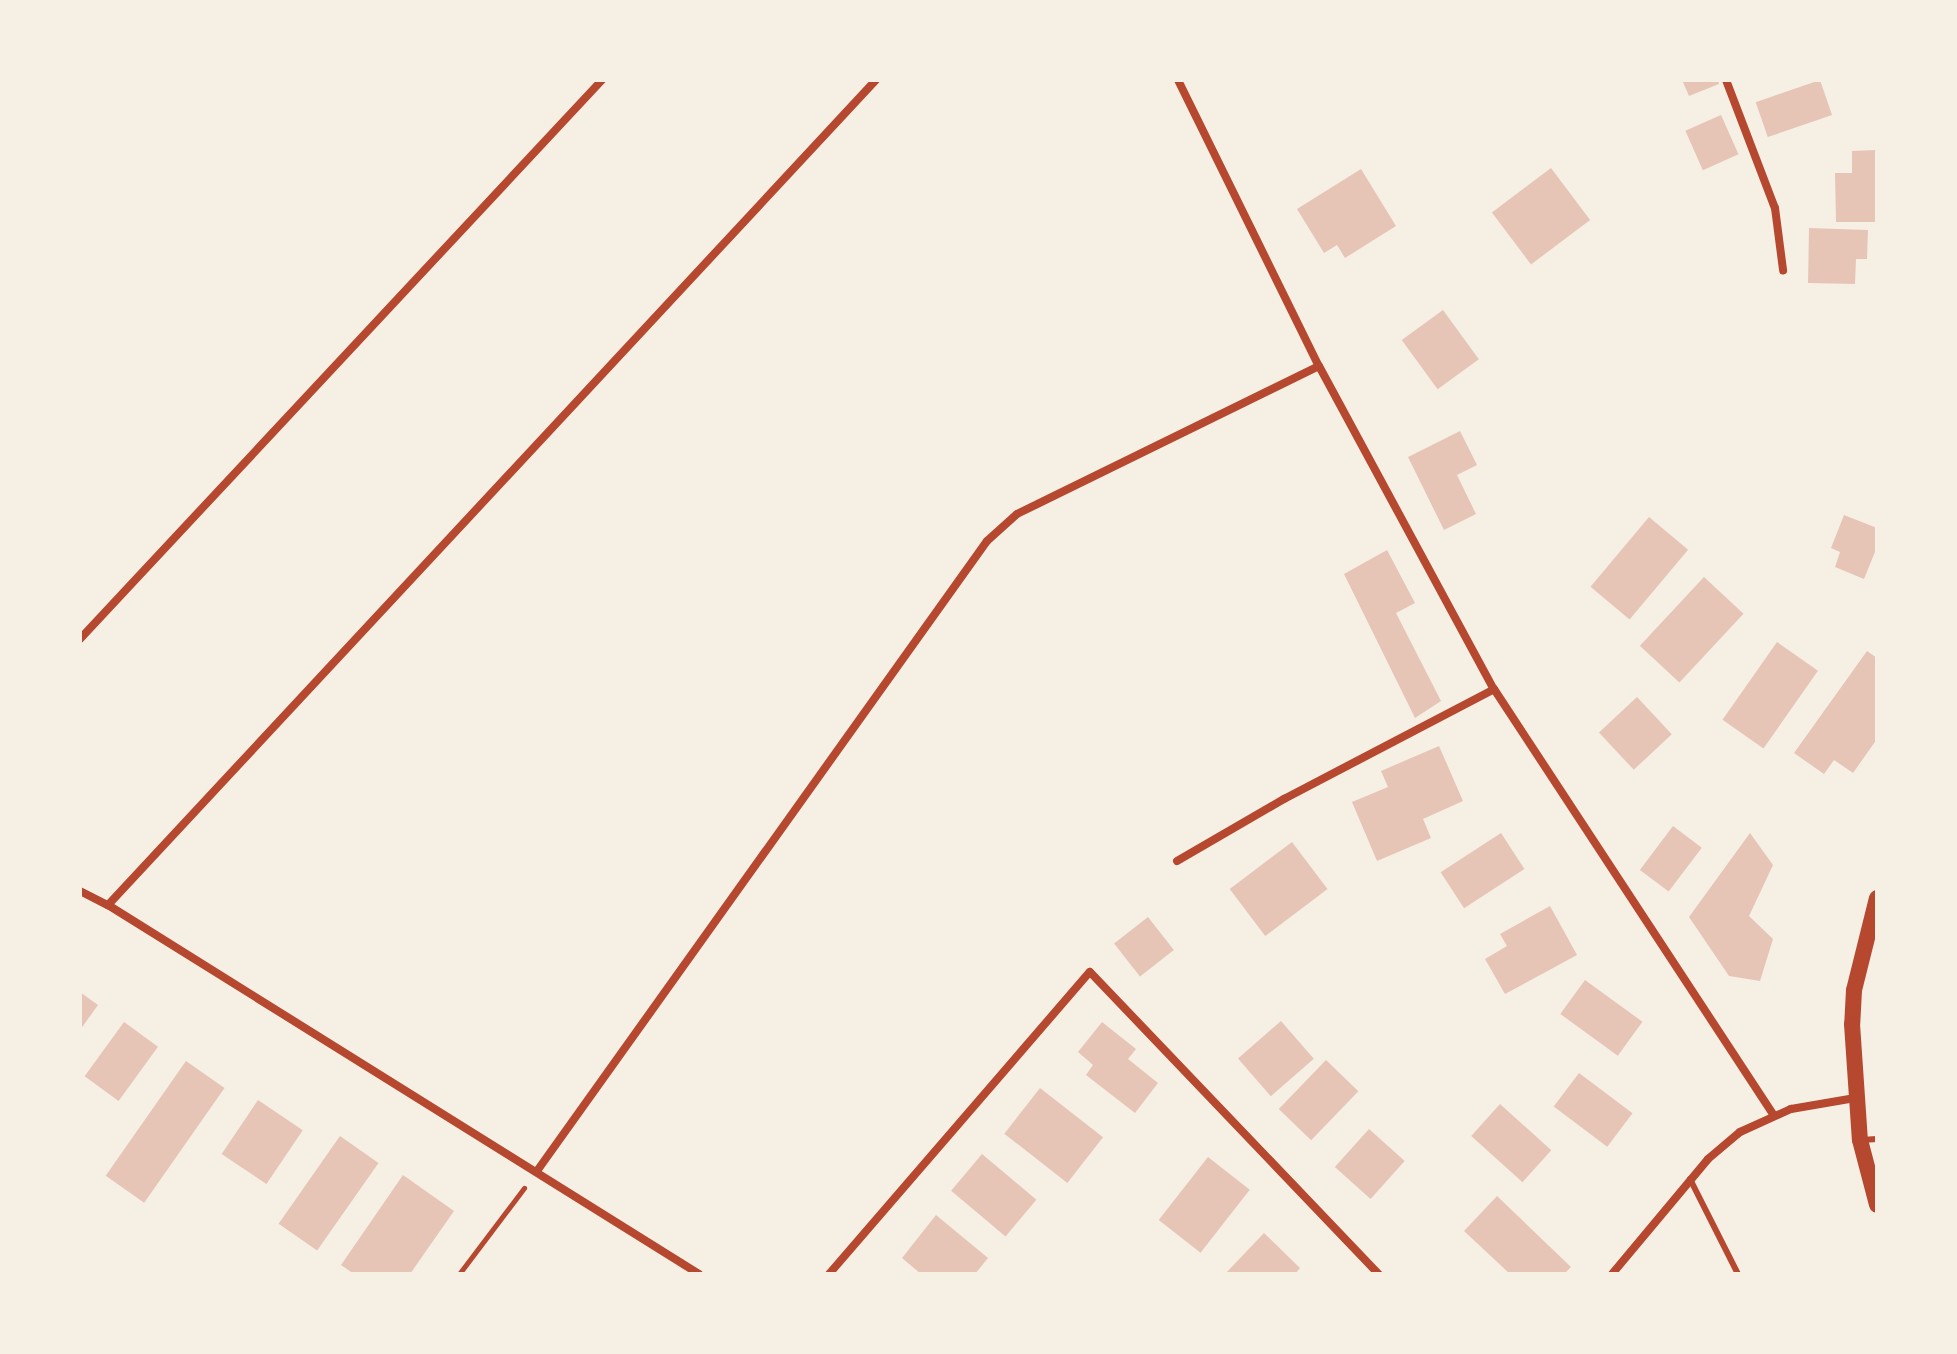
<!DOCTYPE html>
<html>
<head>
<meta charset="utf-8">
<style>
	body { margin:0 }
	#map { position:relative; width:1957px; height:1354px; overflow:hidden; background:#f6efe4; font-family:Inter,sans-serif }
	div>[style] { position:absolute }
	.building>* { inset:0; background:#e6c5b7; transform-origin:0 0 }
	.path>* { height:5px; margin:-2.5px; padding:0 2.5px; transform-origin:2.5px; border-radius:2.5px; background:#b5482f }
	.service>* { height:6px; margin:-3px; padding:0 3px; transform-origin:3px; border-radius:3px; background:#b5482f }
	.minor>* { height:8px; margin:-4px; padding:0 4px; transform-origin:4px; border-radius:4px; background:#b5482f }
	.secondary>* { height:16px; margin:-8px; padding:0 8px; transform-origin:8px; border-radius:8px; background:#b5482f }
	span { translate:-50% -50%; white-space:nowrap; text-align:center; line-height:1.15; -webkit-text-stroke:7px #f6efe4; paint-order:stroke }
	.frame { position:absolute; inset:0; border:82px solid #f6efe4; pointer-events:none }
</style>
</head>
<body>
<div id="map">
	<div class="building">
		<i style="clip-path:polygon(1682px 80px,1718px 80px,1719px 84px,1689px 96px)"></i>
		<i style="left:1820px;top:80px;width:37px;height:68px;rotate:71deg"></i>
		<i style="left:1721px;top:115px;width:43px;height:39px;rotate:66deg"></i>
		<i style="clip-path:polygon(1877px 150px,1877px 222px,1836px 222px,1835px 173px,1852px 173px,1852px 151px)"></i>
		<i style="left:1551px;top:168px;width:65px;height:74px;rotate:53deg"></i>
		<i style="clip-path:polygon(1361px 169px,1396px 226px,1345px 258px,1337px 245px,1324px 253px,1297px 209px)"></i>
		<i style="clip-path:polygon(1809px 228px,1868px 230px,1867px 259px,1856px 259px,1855px 284px,1808px 283px)"></i>
		<i style="left:1443px;top:310px;width:61px;height:51px;rotate:54deg"></i>
		<i style="clip-path:polygon(1460px 431px,1477px 465px,1457px 475px,1476px 514px,1444px 530px,1408px 457px)"></i>
		<i style="clip-path:polygon(1844px 515px,1877px 528px,1877px 547px,1864px 579px,1835px 567px,1840px 552px,1831px 548px)"></i>
		<i style="left:1649px;top:517px;width:51px;height:91px;rotate:40deg"></i>
		<i style="clip-path:polygon(1387px 550px,1415px 603px,1396px 613px,1441px 701px,1415px 718px,1344px 574px)"></i>
		<i style="left:1704px;top:577px;width:54px;height:94px;rotate:43deg"></i>
		<i style="left:1777px;top:642px;width:50px;height:95px;rotate:35deg"></i>
		<i style="clip-path:polygon(1867px 651px,1877px 658px,1877px 739px,1853px 773px,1834px 760px,1824px 774px,1794px 753px)"></i>
		<i style="left:1637px;top:697px;width:51px;height:52px;rotate:47deg"></i>
		<i style="clip-path:polygon(1439px 746px,1463px 801px,1423px 819px,1431px 838px,1377px 861px,1352px 802px,1388px 787px,1381px 771px)"></i>
		<i style="left:1673px;top:826px;width:36px;height:55px;rotate:37deg"></i>
		<i style="left:1501px;top:833px;width:43px;height:72px;rotate:57deg"></i>
		<i style="clip-path:polygon(1750px 833px,1773px 865px,1749px 916px,1773px 939px,1760px 981px,1729px 976px,1689px 917px)"></i>
		<i style="left:1292px;top:842px;width:59px;height:78px;rotate:53deg"></i>
		<i style="clip-path:polygon(1550px 906px,1577px 955px,1505px 994px,1485px 959px,1507px 946px,1500px 934px)"></i>
		<i style="left:1148px;top:917px;width:42px;height:43px;rotate:52deg"></i>
		<i style="left:1585px;top:980px;width:71px;height:42px;rotate:36deg"></i>
		<i style="clip-path:polygon(80px 992px,98px 1005px,80px 1030px)"></i>
		<i style="left:1281px;top:1021px;width:50px;height:57px;rotate:49deg"></i>
		<i style="left:124px;top:1022px;width:42px;height:67px;rotate:36deg"></i>
		<i style="clip-path:polygon(1102px 1022px,1136px 1049px,1128px 1059px,1158px 1083px,1135px 1113px,1086px 1075px,1093px 1065px,1078px 1052px)"></i>
		<i style="left:1326px;top:1060px;width:45px;height:68px;rotate:44deg"></i>
		<i style="left:186px;top:1061px;width:47px;height:140px;rotate:35deg"></i>
		<i style="left:1579px;top:1073px;width:67px;height:42px;rotate:37deg"></i>
		<i style="left:1040px;top:1088px;width:80px;height:58px;rotate:38deg"></i>
		<i style="left:258px;top:1100px;width:54px;height:65px;rotate:34deg"></i>
		<i style="left:1500px;top:1104px;width:69px;height:43px;rotate:42deg"></i>
		<i style="left:1369px;top:1129px;width:48px;height:51px;rotate:42deg"></i>
		<i style="left:340px;top:1136px;width:47px;height:107px;rotate:35deg"></i>
		<i style="left:982px;top:1154px;width:71px;height:48px;rotate:40deg"></i>
		<i style="left:1208px;top:1157px;width:53px;height:80px;rotate:38deg"></i>
		<i style="clip-path:polygon(403px 1175px,454px 1211px,410px 1274px,354px 1274px,341px 1265px)"></i>
		<i style="clip-path:polygon(1497px 1196px,1571px 1267px,1564px 1274px,1510px 1274px,1464px 1231px)"></i>
		<i style="clip-path:polygon(936px 1215px,988px 1258px,975px 1274px,921px 1274px,902px 1258px)"></i>
		<i style="clip-path:polygon(1264px 1233px,1300px 1268px,1295px 1274px,1225px 1274px)"></i>
	</div>
	<div class="path">
		<i style="left:459px;top:1274px;width:108px;rotate:-52.9deg"></i>
	</div>
	<div class="service">
		<i style="left:1861px;top:1140px;width:16px;rotate:-4deg"></i>
		<i style="left:1690px;top:1179px;width:106px;rotate:63.2deg"></i>
	</div>
	<div class="minor">
		<i style="left:1178px;top:80px;width:319px;rotate:63.8deg"></i>
		<i style="left:1319px;top:366px;width:367px;rotate:61.6deg"></i>
		<i style="left:1494px;top:689px;width:508px;rotate:56.72deg"></i>
		<i style="left:1726px;top:80px;width:137px;rotate:69.1deg"></i>
		<i style="left:1775px;top:208px;width:63px;rotate:82.6deg"></i>
		<i style="left:80px;top:639px;width:765px;rotate:-46.96deg"></i>
		<i style="left:1177px;top:861px;width:124px;rotate:-30.1deg"></i>
		<i style="left:1284px;top:799px;width:237px;rotate:-27.6deg"></i>
		<i style="left:80px;top:891px;width:31px;rotate:27deg"></i>
		<i style="left:108px;top:905px;width:697px;rotate:31.98deg"></i>
		<i style="left:108px;top:905px;width:1127px;rotate:-47.05deg"></i>
		<i style="left:537px;top:1171px;width:774px;rotate:-54.46deg"></i>
		<i style="left:987px;top:541px;width:40px;rotate:-42deg"></i>
		<i style="left:1017px;top:514px;width:336px;rotate:-26.1deg"></i>
		<i style="left:829px;top:1274px;width:399px;rotate:-49.2deg"></i>
		<i style="left:1090px;top:972px;width:418px;rotate:46.3deg"></i>
		<i style="left:1612px;top:1274px;width:150px;rotate:-50.1deg"></i>
		<i style="left:1708px;top:1159px;width:42px;rotate:-40.2deg"></i>
		<i style="left:1740px;top:1132px;width:56px;rotate:-24.3deg"></i>
		<i style="left:1791px;top:1109px;width:65px;rotate:-9.8deg"></i>
	</div>
	<div class="secondary">
		<i style="left:1877px;top:898px;width:95px;rotate:104deg"></i>
		<i style="left:1854px;top:990px;width:34px;rotate:93deg"></i>
		<i style="left:1852px;top:1024px;width:116px;rotate:86.1deg"></i>
		<i style="left:1860px;top:1140px;width:67px;rotate:75.3deg"></i>
	</div>
	<div class="frame"></div>
</div>
</body>
</html>
